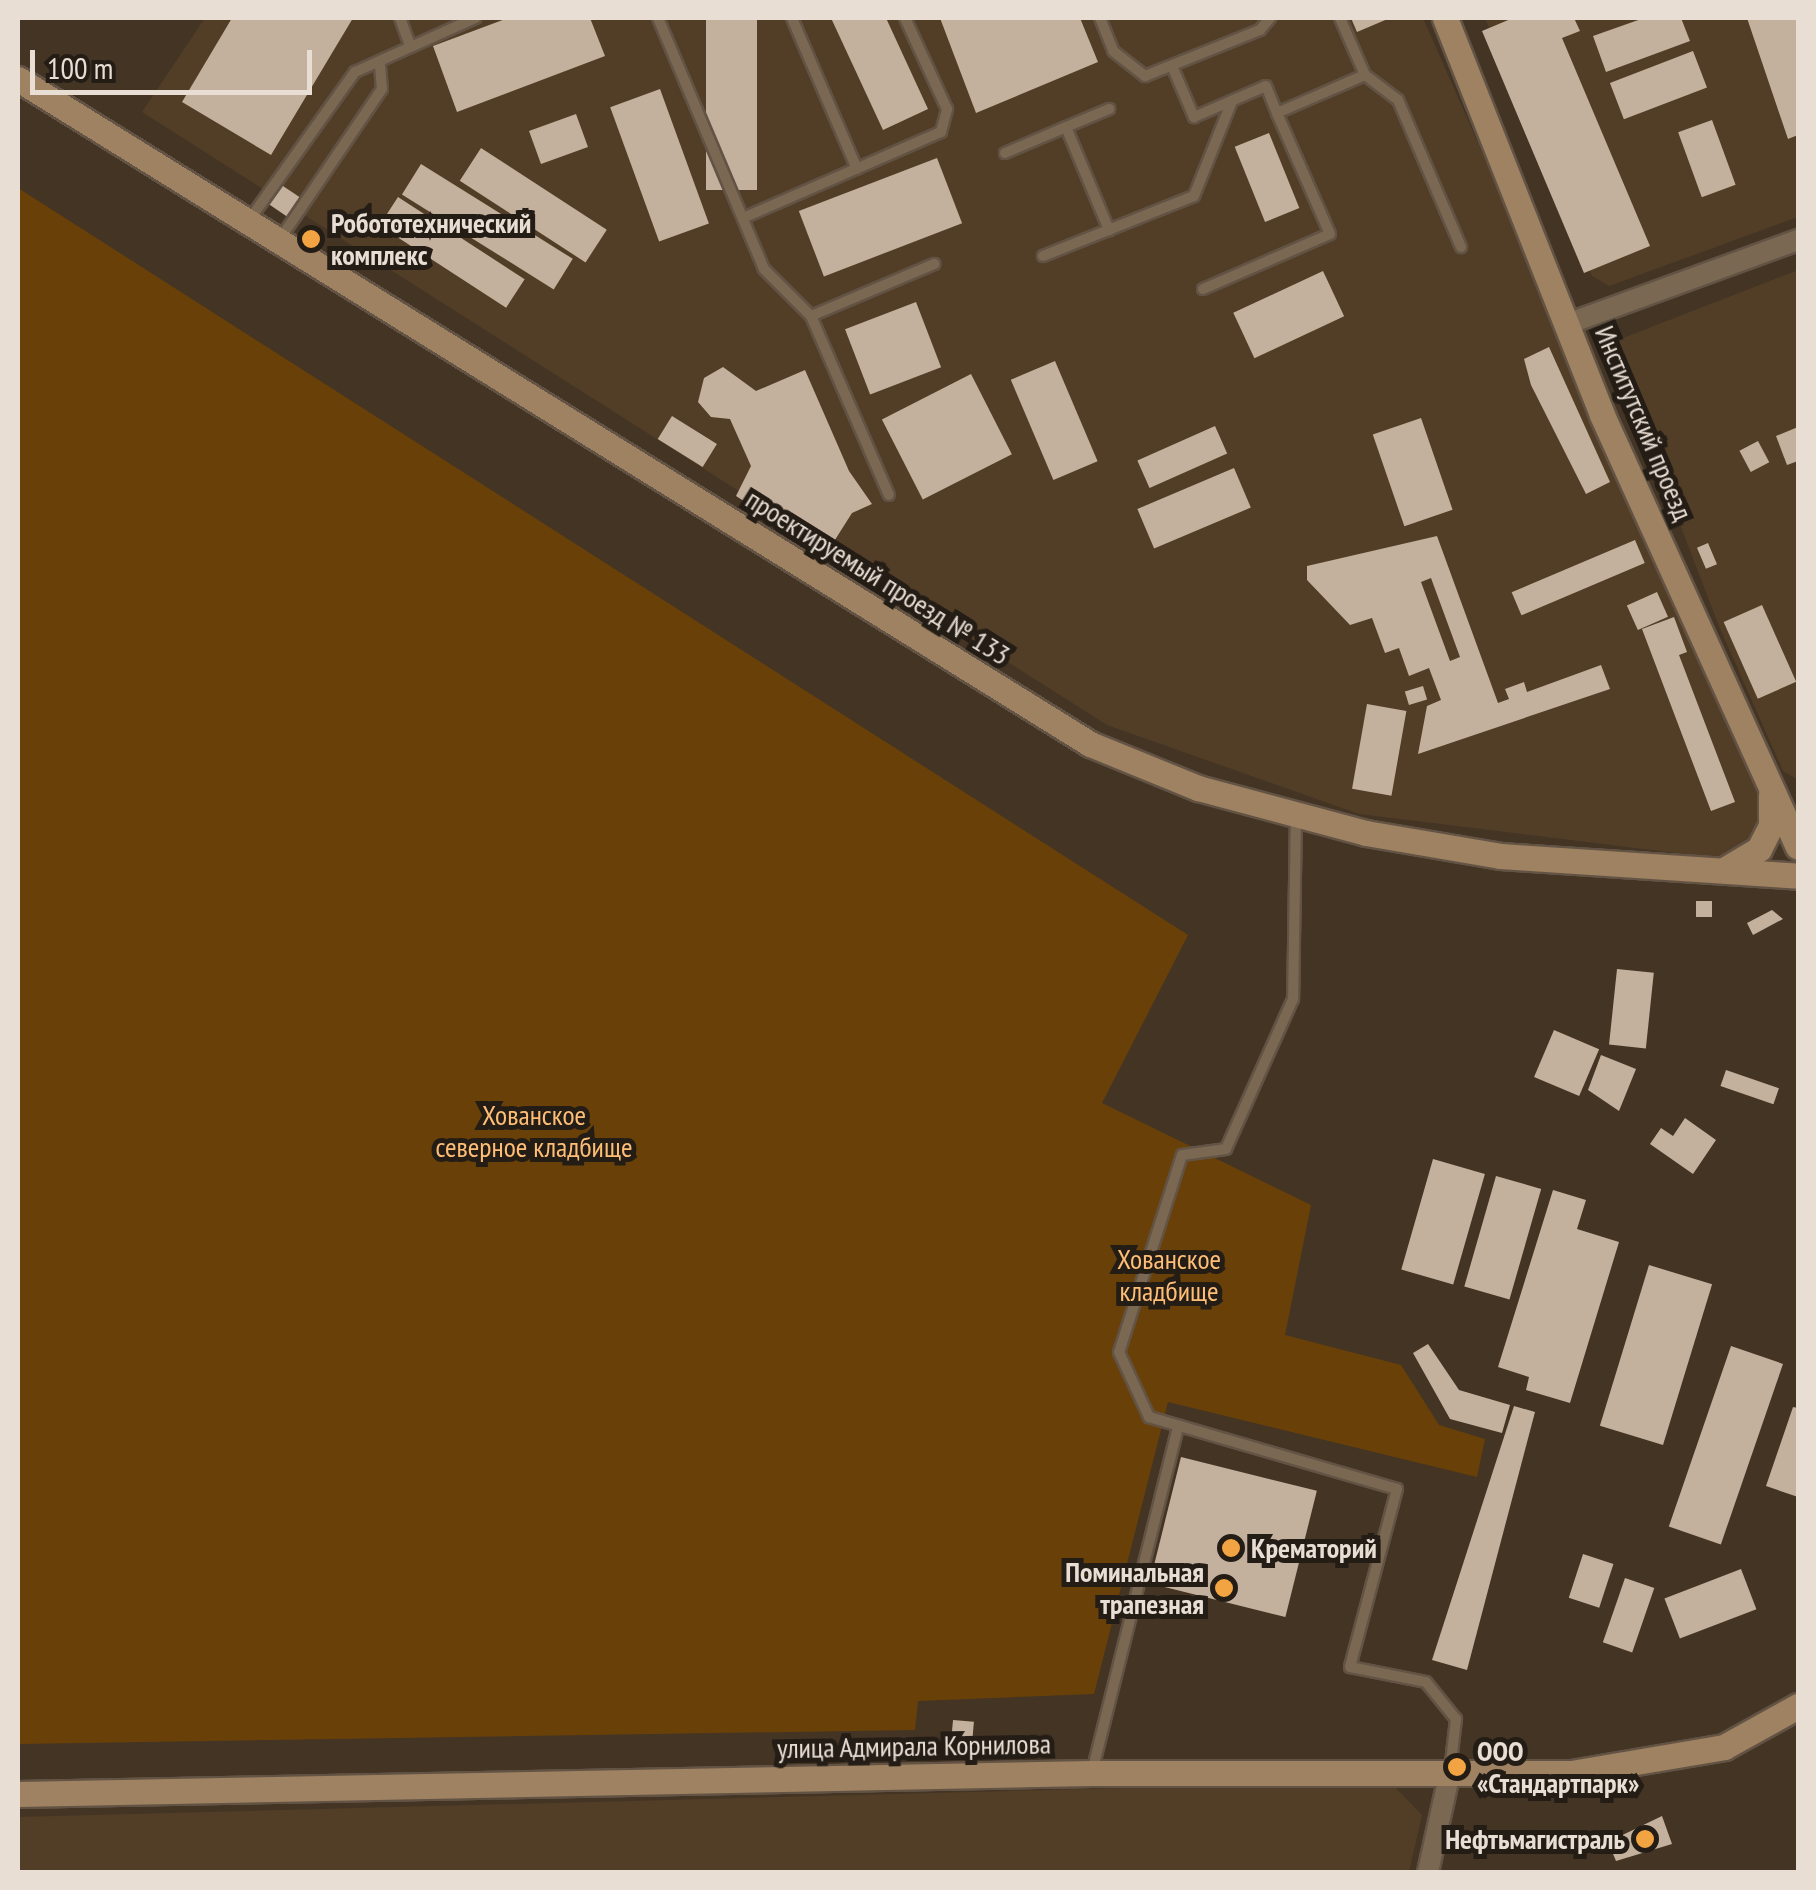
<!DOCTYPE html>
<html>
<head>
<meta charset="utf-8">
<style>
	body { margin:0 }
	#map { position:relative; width:1816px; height:1890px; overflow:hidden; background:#443424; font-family:"PT Sans Narrow",sans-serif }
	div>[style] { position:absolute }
	.built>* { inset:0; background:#523e27 }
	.green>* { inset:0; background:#694108 }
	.building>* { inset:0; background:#c4b19d; transform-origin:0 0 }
	.roads { filter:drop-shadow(2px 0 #625344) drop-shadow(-2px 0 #625344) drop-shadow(0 2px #625344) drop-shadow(0 -2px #625344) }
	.lane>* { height:10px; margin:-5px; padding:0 5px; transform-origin:5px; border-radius:5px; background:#7a6853 }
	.street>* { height:20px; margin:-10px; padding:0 10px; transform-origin:10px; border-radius:10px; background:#7a6853 }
	.secondary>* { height:25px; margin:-12.5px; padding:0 12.5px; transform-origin:12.5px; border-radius:12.5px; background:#9f8261 }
	.dots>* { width:28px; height:28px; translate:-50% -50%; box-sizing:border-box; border:5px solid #241d16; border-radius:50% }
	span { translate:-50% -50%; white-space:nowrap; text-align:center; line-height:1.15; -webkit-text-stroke:10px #241d16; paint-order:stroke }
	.poi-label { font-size:28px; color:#e8ded4; font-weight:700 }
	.left { translate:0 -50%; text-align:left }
	.right { translate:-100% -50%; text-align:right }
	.street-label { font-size:28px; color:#e8ded4 }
	.park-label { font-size:28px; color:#febe76 }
	.frame { position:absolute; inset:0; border:20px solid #e8ded4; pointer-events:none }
	.scale { position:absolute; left:30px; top:50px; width:282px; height:45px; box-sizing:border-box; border:5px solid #e8ded4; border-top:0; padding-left:12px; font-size:30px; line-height:35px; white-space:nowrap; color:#e8ded4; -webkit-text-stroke:8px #241d16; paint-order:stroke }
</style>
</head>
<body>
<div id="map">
	<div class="built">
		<i style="clip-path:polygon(205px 18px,1423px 18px,1759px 781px,1758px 835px,1724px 859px,1359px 814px,1107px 725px,142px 112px)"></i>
		<i style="clip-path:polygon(1485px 18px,1798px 18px,1798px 217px,1609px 286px,1592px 276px)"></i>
		<i style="clip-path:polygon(1798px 270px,1798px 780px,1783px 771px,1719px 626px,1610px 343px)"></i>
		<i style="clip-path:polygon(1389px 1781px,1422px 1815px,1409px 1872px,18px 1872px,18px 1817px)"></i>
	</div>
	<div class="green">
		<i style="clip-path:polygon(18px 188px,1188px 935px,1102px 1103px,1311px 1205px,1285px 1335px,1401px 1365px,1439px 1425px,1485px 1439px,1477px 1477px,1168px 1402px,1094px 1694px,918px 1701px,915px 1730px,18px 1744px)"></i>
	</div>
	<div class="building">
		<i style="clip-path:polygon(232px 18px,353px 18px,271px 155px,182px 102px)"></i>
		<i style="clip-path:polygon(508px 18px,590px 18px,605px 56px,457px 112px,433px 46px)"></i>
		<i style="left:706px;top:18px;width:51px;height:172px"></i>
		<i style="clip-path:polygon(831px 18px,886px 18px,928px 109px,883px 130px)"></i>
		<i style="clip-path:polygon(940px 18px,1080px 18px,1098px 62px,976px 113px)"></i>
		<i style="clip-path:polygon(1351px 18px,1390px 18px,1357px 32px)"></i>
		<i style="clip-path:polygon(1513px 18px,1574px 18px,1580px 31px,1562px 38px,1650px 246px,1584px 273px,1482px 31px)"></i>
		<i style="clip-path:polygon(1644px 18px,1681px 18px,1690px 41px,1606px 72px,1593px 36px)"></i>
		<i style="clip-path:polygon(1747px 18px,1798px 18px,1798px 135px,1788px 139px)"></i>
		<i style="left:1693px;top:51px;width:39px;height:89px;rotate:69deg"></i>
		<i style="left:660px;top:89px;width:143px;height:53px;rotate:70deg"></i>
		<i style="left:576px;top:114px;width:35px;height:50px;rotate:70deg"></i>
		<i style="left:1712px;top:120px;width:69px;height:36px;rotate:70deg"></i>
		<i style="left:1269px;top:133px;width:81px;height:37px;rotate:68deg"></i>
		<i style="left:481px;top:148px;width:150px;height:39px;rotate:33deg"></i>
		<i style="left:937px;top:158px;width:70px;height:148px;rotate:69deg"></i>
		<i style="left:421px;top:164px;width:179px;height:36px;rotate:32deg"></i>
		<i style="left:280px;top:184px;width:27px;height:23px;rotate:34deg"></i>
		<i style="left:398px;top:197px;width:151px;height:34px;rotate:33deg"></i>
		<i style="left:1323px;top:271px;width:50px;height:99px;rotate:65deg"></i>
		<i style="left:916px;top:302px;width:70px;height:76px;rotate:69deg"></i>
		<i style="clip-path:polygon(1549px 347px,1610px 482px,1586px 494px,1531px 385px,1524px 359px)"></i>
		<i style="left:1055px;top:361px;width:109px;height:48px;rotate:67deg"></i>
		<i style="clip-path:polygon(723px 367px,756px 391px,805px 370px,849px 471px,872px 504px,852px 513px,826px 554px,736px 496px,751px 466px,730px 419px,711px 417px,698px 402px,704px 378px)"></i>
		<i style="left:971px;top:374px;width:90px;height:100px;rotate:63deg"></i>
		<i style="left:672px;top:416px;width:53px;height:27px;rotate:32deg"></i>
		<i style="left:1421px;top:418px;width:97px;height:51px;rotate:71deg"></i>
		<i style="left:1215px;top:426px;width:30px;height:85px;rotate:66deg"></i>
		<i style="clip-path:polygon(1798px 427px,1798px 461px,1787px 465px,1776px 436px)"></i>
		<i style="left:1758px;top:441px;width:24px;height:21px;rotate:62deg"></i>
		<i style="left:1234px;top:468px;width:43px;height:105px;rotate:67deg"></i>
		<i style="clip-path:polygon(evenodd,1437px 536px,1498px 703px,1509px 699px,1505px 689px,1524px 682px,1527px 692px,1601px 665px,1610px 689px,1418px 754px,1427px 706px,1441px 700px,1429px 668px,1409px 676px,1399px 648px,1385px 653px,1372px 618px,1350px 625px,1307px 580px,1307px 566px,1437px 536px,1431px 578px,1460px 657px,1450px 661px,1421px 582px,1431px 578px)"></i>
		<i style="left:1635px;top:540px;width:25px;height:134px;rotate:67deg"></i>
		<i style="left:1708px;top:543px;width:23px;height:12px;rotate:67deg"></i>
		<i style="left:1657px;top:592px;width:27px;height:33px;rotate:66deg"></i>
		<i style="left:1762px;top:605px;width:84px;height:42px;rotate:66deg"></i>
		<i style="clip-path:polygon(1674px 617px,1687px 652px,1679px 655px,1735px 802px,1711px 811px,1642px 629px)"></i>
		<i style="left:1423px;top:686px;width:14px;height:19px;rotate:73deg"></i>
		<i style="left:1367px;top:704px;width:40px;height:86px;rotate:10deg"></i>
		<i style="left:1696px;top:901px;width:16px;height:16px"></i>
		<i style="clip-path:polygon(1772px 910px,1783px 919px,1753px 935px,1747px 923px)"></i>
		<i style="left:1617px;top:969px;width:37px;height:76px;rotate:6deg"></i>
		<i style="left:1554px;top:1030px;width:49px;height:51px;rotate:23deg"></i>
		<i style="clip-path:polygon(1601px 1055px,1636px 1069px,1619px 1111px,1588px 1090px)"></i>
		<i style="left:1726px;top:1070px;width:56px;height:17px;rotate:19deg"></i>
		<i style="clip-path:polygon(1685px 1118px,1716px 1140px,1693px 1174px,1650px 1144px,1661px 1128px,1673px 1136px)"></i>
		<i style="left:1433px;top:1159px;width:54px;height:115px;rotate:16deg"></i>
		<i style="left:1496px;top:1176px;width:47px;height:115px;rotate:16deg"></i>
		<i style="clip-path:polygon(1553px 1190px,1586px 1200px,1577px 1229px,1619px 1242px,1570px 1403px,1526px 1390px,1529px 1377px,1498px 1367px)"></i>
		<i style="left:1649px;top:1265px;width:66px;height:168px;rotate:17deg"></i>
		<i style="clip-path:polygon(1428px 1344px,1459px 1390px,1510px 1405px,1502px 1433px,1450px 1419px,1413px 1353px)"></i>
		<i style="left:1731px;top:1346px;width:55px;height:191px;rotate:19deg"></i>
		<i style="clip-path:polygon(1514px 1406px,1535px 1412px,1467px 1670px,1432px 1660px)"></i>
		<i style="clip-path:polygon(1793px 1407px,1798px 1408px,1798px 1497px,1766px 1486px)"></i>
		<i style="left:1181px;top:1457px;width:140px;height:130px;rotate:14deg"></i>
		<i style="left:1583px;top:1554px;width:32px;height:46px;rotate:18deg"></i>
		<i style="left:1741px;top:1569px;width:43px;height:82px;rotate:69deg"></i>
		<i style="left:1625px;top:1578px;width:31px;height:68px;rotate:19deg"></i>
		<i style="left:953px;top:1720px;width:21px;height:20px;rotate:5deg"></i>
		<i style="clip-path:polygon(1662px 1816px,1672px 1844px,1616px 1861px,1608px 1842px)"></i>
	</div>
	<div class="roads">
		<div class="lane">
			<i style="left:400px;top:18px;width:27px;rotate:70deg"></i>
			<i style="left:658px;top:18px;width:272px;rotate:67.1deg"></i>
			<i style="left:764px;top:269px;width:66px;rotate:45deg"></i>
			<i style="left:811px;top:316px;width:195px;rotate:66.5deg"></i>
			<i style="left:792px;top:18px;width:164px;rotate:66.7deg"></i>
			<i style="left:1100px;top:18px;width:35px;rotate:68deg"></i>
			<i style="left:1113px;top:51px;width:41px;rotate:38deg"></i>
			<i style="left:1145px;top:76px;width:124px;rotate:-21.8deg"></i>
			<i style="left:1260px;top:30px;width:16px;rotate:-50deg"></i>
			<i style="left:1172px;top:66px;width:56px;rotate:66.7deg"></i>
			<i style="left:1194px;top:117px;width:78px;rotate:-23.3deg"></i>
			<i style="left:1266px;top:86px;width:29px;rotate:68deg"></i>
			<i style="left:1277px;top:113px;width:96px;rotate:-23.4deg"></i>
			<i style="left:1365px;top:75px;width:62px;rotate:-113.7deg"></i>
			<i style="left:1365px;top:75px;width:41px;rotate:37.1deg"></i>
			<i style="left:1398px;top:100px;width:160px;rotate:66.8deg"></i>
			<i style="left:1066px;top:127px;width:47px;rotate:-22.7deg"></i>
			<i style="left:1005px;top:153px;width:66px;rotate:-23.1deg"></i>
			<i style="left:1066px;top:127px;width:112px;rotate:67.3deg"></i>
			<i style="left:743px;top:218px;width:216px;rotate:-23.5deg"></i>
			<i style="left:941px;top:132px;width:24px;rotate:-75deg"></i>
			<i style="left:947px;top:109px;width:100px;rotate:-114.8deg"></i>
			<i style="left:250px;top:219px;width:181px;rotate:-54.5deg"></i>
			<i style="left:355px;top:72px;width:132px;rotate:-24.2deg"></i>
			<i style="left:280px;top:239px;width:181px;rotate:-55.8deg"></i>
			<i style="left:382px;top:89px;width:24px;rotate:-95deg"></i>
			<i style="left:1043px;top:256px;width:162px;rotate:-21.7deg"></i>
			<i style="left:1194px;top:196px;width:102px;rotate:-68.2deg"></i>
			<i style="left:1203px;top:289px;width:138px;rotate:-23.4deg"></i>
			<i style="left:1330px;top:234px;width:132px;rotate:-113.7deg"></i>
			<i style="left:811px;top:316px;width:134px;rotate:-22.9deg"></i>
			<i style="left:1296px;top:815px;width:184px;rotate:90.9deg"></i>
			<i style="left:1293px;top:999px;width:164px;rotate:114.1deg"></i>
			<i style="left:1226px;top:1149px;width:44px;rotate:172.2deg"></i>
			<i style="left:1182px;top:1155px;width:207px;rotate:107.7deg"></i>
			<i style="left:1119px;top:1352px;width:72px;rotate:65.2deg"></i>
			<i style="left:1149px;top:1417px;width:258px;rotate:16.2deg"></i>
			<i style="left:1397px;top:1489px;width:184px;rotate:104.8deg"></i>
			<i style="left:1350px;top:1667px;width:77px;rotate:11.2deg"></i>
			<i style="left:1426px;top:1682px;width:48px;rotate:51deg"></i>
			<i style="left:1456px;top:1719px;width:52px;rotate:96.6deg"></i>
			<i style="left:1092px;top:1772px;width:357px;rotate:-76deg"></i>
		</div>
		<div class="street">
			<i style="left:1570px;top:323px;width:243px;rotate:-20deg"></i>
			<i style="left:1428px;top:1872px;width:102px;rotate:-77.6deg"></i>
		</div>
		<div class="secondary">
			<i style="left:1445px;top:18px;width:427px;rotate:68.4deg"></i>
			<i style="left:1602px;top:415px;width:474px;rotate:65.6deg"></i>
			<i style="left:18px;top:79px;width:1262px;rotate:31.81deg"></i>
			<i style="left:1090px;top:744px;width:117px;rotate:22.2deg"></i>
			<i style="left:1198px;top:788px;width:174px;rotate:15deg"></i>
			<i style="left:1366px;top:833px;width:136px;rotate:9.7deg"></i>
			<i style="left:1500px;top:856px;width:299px;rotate:3.8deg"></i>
			<i style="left:1724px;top:870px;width:41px;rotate:-31deg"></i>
			<i style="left:1759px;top:849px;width:27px;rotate:-63deg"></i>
			<i style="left:1771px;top:825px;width:30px;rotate:-90deg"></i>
			<i style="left:18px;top:1794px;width:1074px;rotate:-1.12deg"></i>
			<i style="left:1092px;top:1773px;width:479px"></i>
			<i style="left:1571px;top:1773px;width:155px;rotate:-9.6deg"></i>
			<i style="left:1724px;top:1747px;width:85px;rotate:-29deg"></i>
		</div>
	</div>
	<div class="dots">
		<i style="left:311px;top:239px;background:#f3a442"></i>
		<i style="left:1231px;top:1548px;background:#f3a442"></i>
		<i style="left:1224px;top:1588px;background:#f3a442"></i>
		<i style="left:1457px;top:1767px;background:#f3a442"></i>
		<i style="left:1645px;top:1839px;background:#f3a442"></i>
	</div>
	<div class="poi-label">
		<span class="left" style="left:331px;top:239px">Робототехнический<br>комплекс</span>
		<span class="left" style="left:1251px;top:1548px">Крематорий</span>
		<span class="right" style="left:1204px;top:1588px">Поминальная<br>трапезная</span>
		<span class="left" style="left:1477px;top:1767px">ООО<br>«Стандартпарк»</span>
		<span class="right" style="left:1625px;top:1839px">Нефтьмагистраль</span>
	</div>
	<div class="street-label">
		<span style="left:1644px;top:423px;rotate:67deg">Институтский проезд</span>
		<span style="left:878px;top:577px;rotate:32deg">проектируемый проезд № 133</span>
		<span style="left:914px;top:1746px;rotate:-1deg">улица Адмирала Корнилова</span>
	</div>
	<div class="park-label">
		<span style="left:534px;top:1131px">Хованское<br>северное кладбище</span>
		<span style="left:1169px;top:1275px">Хованское<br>кладбище</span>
	</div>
	<div class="frame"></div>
	<div class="scale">100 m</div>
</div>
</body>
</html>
